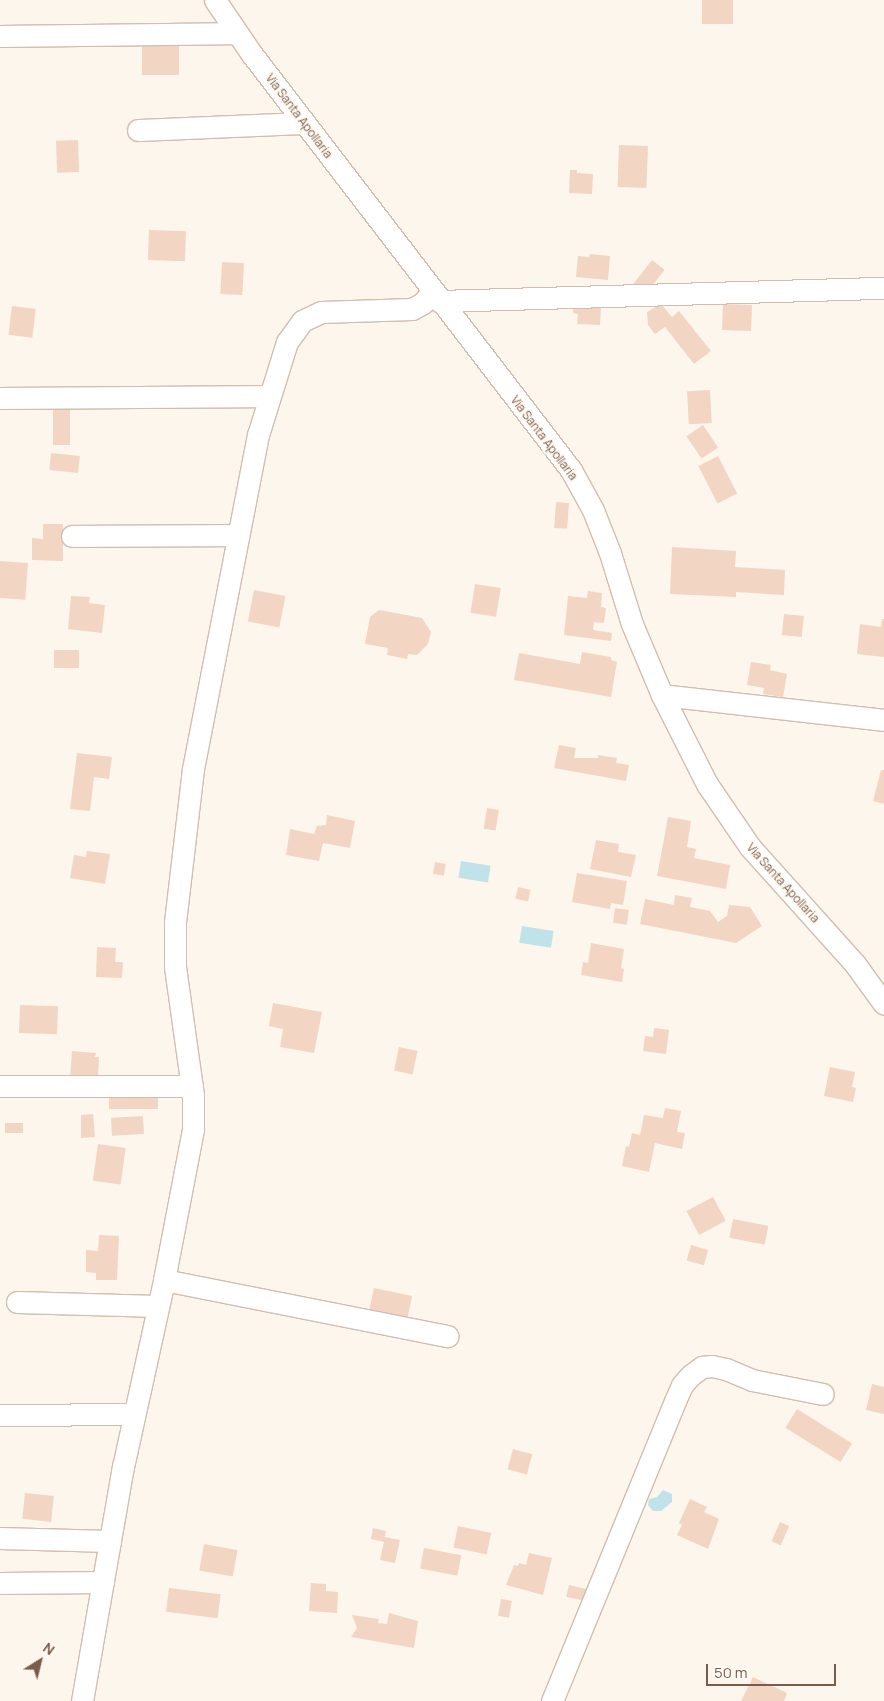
<!DOCTYPE html>
<html>
<head>
<meta charset="utf-8">
<style>
	body { margin:0 }
	#map { position:relative; width:884px; height:1701px; overflow:hidden; background:#fdf6ec; font-family:Manrope,sans-serif }
	div>[style] { position:absolute }
	.water>* { inset:0; background:#bfe3e8; transform-origin:0 0 }
	.building>* { inset:0; background:#f3d5c3; transform-origin:0 0 }
	.roads { filter:drop-shadow(1px 0 #d1beb0) drop-shadow(-1px 0 #d1beb0) drop-shadow(0 1px #d1beb0) drop-shadow(0 -1px #d1beb0) }
	.minor>* { height:21px; margin:-10.5px; padding:0 10.5px; transform-origin:10.5px; border-radius:10.5px; background:#fff }
	span { translate:-50% -50%; white-space:nowrap; text-align:center; line-height:1.15; -webkit-text-stroke:4.5px #fffaf3; paint-order:stroke }
	.street-label { font-size:12px; color:#7a5c4d }
	.north { position:absolute; left:15px; top:1636px; width:50px; height:50px; -webkit-text-stroke:4px #fffaf3; paint-order:stroke; rotate:36deg; font-size:14px; font-weight:700; line-height:20px; text-align:center; color:#7a5c4d }
	.north::after { content:''; display:block; margin:auto; width:18px; height:22px; background:#7a5c4d; clip-path:polygon(50% 0,100% 100%,50% 72%,0 100%) }
	.scale { position:absolute; left:706px; top:1664px; width:130px; height:22px; box-sizing:border-box; border:2px solid #7a5c4d; border-top:0; padding-left:6px; font-size:15px; line-height:18px; white-space:nowrap; color:#7a5c4d; -webkit-text-stroke:4px #fffaf3; paint-order:stroke }
</style>
</head>
<body>
<div id="map">
	<div class="water">
		<i style="left:461px;top:861px;width:30px;height:17px;rotate:9deg"></i>
		<i style="left:522px;top:926px;width:32px;height:17px;rotate:9deg"></i>
		<i style="clip-path:polygon(663px 1490px,672px 1494px,672px 1502px,661px 1511px,653px 1511px,648px 1505px,649px 1499px,657px 1497px)"></i>
	</div>
	<div class="building">
		<i style="left:702px;top:0;width:31px;height:24px"></i>
		<i style="left:142px;top:45px;width:37px;height:30px"></i>
		<i style="left:78px;top:140px;width:32px;height:22px;rotate:88deg"></i>
		<i style="left:619px;top:145px;width:29px;height:42px;rotate:2deg"></i>
		<i style="clip-path:polygon(570px 170px,577px 170px,577px 173px,593px 174px,592px 194px,569px 193px)"></i>
		<i style="left:149px;top:230px;width:37px;height:30px;rotate:2deg"></i>
		<i style="clip-path:polygon(590px 254px,610px 256px,608px 280px,576px 277px,578px 256px,589px 257px)"></i>
		<i style="left:652px;top:260px;width:16px;height:31px;rotate:38deg"></i>
		<i style="left:222px;top:262px;width:22px;height:32px;rotate:3deg"></i>
		<i style="clip-path:polygon(661px 304px,672px 317px,679px 311px,711px 351px,694px 364px,665px 327px,655px 334px,648px 325px,647px 312px)"></i>
		<i style="left:723px;top:304px;width:29px;height:26px;rotate:2deg"></i>
		<i style="clip-path:polygon(573px 305px,601px 307px,600px 325px,577px 324px,578px 314px,573px 313px)"></i>
		<i style="left:12px;top:306px;width:24px;height:29px;rotate:7deg"></i>
		<i style="left:710px;top:390px;width:33px;height:23px;rotate:87deg"></i>
		<i style="left:53px;top:406px;width:17px;height:39px"></i>
		<i style="left:703px;top:425px;width:27px;height:20px;rotate:56deg"></i>
		<i style="left:51px;top:453px;width:29px;height:17px;rotate:6deg"></i>
		<i style="left:718px;top:456px;width:42px;height:22px;rotate:63deg"></i>
		<i style="left:556px;top:502px;width:13px;height:26px;rotate:4deg"></i>
		<i style="clip-path:polygon(43px 524px,63px 524px,63px 561px,32px 560px,32px 538px,43px 539px)"></i>
		<i style="clip-path:polygon(672px 547px,736px 551px,735px 567px,785px 570px,784px 595px,736px 592px,736px 597px,670px 594px)"></i>
		<i style="left:0;top:561px;width:28px;height:37px;rotate:4deg"></i>
		<i style="left:475px;top:584px;width:26px;height:29px;rotate:9deg"></i>
		<i style="left:254px;top:590px;width:32px;height:32px;rotate:11deg"></i>
		<i style="clip-path:polygon(588px 591px,602px 593px,601px 607px,606px 608px,604px 623px,594px 622px,593px 630px,612px 633px,611px 641px,564px 635px,568px 596px,587px 598px)"></i>
		<i style="clip-path:polygon(71px 596px,90px 597px,89px 603px,105px 605px,102px 633px,68px 629px)"></i>
		<i style="clip-path:polygon(379px 610px,422px 618px,431px 632px,428px 644px,417px 655px,408px 654px,407px 659px,387px 655px,388px 648px,365px 644px,370px 617px)"></i>
		<i style="left:784px;top:614px;width:20px;height:21px;rotate:6deg"></i>
		<i style="clip-path:polygon(882px 619px,884px 619px,884px 657px,857px 654px,860px 624px,881px 627px)"></i>
		<i style="left:54px;top:650px;width:25px;height:18px"></i>
		<i style="clip-path:polygon(582px 652px,611px 657px,611px 660px,617px 662px,611px 697px,514px 680px,519px 653px,580px 664px)"></i>
		<i style="clip-path:polygon(751px 662px,771px 665px,770px 670px,787px 674px,783px 697px,763px 694px,764px 688px,747px 685px)"></i>
		<i style="clip-path:polygon(559px 745px,576px 748px,574px 758px,598px 758px,598px 755px,617px 758px,616px 763px,629px 765px,626px 781px,554px 768px)"></i>
		<i style="clip-path:polygon(77px 753px,112px 757px,109px 779px,94px 777px,90px 811px,70px 809px)"></i>
		<i style="clip-path:polygon(881px 770px,884px 770px,884px 804px,873px 801px)"></i>
		<i style="left:487px;top:808px;width:12px;height:21px;rotate:9deg"></i>
		<i style="clip-path:polygon(327px 815px,355px 821px,350px 848px,323px 843px,319px 861px,286px 855px,290px 829px,314px 834px,317px 826px,326px 825px)"></i>
		<i style="clip-path:polygon(668px 817px,691px 821px,687px 847px,696px 849px,694px 858px,730px 865px,726px 889px,657px 876px)"></i>
		<i style="clip-path:polygon(596px 840px,619px 844px,618px 852px,636px 855px,631px 877px,590px 869px)"></i>
		<i style="clip-path:polygon(87px 851px,110px 854px,105px 884px,70px 878px,74px 855px,86px 857px)"></i>
		<i style="left:435px;top:862px;width:11px;height:12px;rotate:10deg"></i>
		<i style="clip-path:polygon(577px 873px,627px 881px,623px 905px,611px 903px,610px 909px,572px 902px)"></i>
		<i style="left:518px;top:887px;width:13px;height:12px;rotate:13deg"></i>
		<i style="clip-path:polygon(675px 895px,692px 898px,690px 907px,710px 911px,718px 922px,727px 916px,729px 905px,750px 907px,762px 926px,736px 943px,640px 924px,645px 899px,674px 905px)"></i>
		<i style="left:615px;top:908px;width:14px;height:15px;rotate:8deg"></i>
		<i style="clip-path:polygon(591px 943px,624px 949px,621px 968px,624px 969px,622px 982px,581px 975px,583px 962px,588px 963px)"></i>
		<i style="clip-path:polygon(97px 947px,116px 948px,115px 962px,123px 962px,122px 978px,96px 977px)"></i>
		<i style="clip-path:polygon(273px 1003px,322px 1012px,314px 1053px,280px 1047px,283px 1029px,269px 1026px)"></i>
		<i style="left:20px;top:1005px;width:38px;height:28px;rotate:2deg"></i>
		<i style="clip-path:polygon(654px 1028px,669px 1030px,666px 1054px,643px 1051px,645px 1036px,653px 1037px)"></i>
		<i style="left:399px;top:1047px;width:19px;height:24px;rotate:12deg"></i>
		<i style="clip-path:polygon(72px 1051px,96px 1053px,95px 1057px,99px 1057px,98px 1081px,70px 1079px)"></i>
		<i style="clip-path:polygon(830px 1067px,855px 1072px,852px 1087px,856px 1088px,853px 1102px,824px 1096px)"></i>
		<i style="left:109px;top:1093px;width:49px;height:16px"></i>
		<i style="clip-path:polygon(665px 1108px,681px 1111px,677px 1132px,685px 1133px,682px 1149px,655px 1143px,649px 1172px,622px 1166px,626px 1146px,629px 1147px,632px 1133px,640px 1135px,644px 1115px,663px 1118px)"></i>
		<i style="clip-path:polygon(93px 1114px,95px 1137px,81px 1138px,81px 1115px)"></i>
		<i style="left:143px;top:1116px;width:18px;height:32px;rotate:87deg"></i>
		<i style="left:5px;top:1123px;width:18px;height:10px"></i>
		<i style="left:98px;top:1144px;width:28px;height:37px;rotate:8deg"></i>
		<i style="left:713px;top:1197px;width:27px;height:30px;rotate:62deg"></i>
		<i style="left:733px;top:1219px;width:36px;height:19px;rotate:11deg"></i>
		<i style="clip-path:polygon(99px 1235px,119px 1236px,117px 1280px,96px 1280px,96px 1273px,86px 1272px,86px 1250px,98px 1251px)"></i>
		<i style="left:691px;top:1245px;width:18px;height:16px;rotate:16deg"></i>
		<i style="left:374px;top:1288px;width:39px;height:27px;rotate:12deg"></i>
		<i style="clip-path:polygon(872px 1384px,884px 1387px,884px 1414px,866px 1410px)"></i>
		<i style="left:797px;top:1409px;width:65px;height:22px;rotate:32deg"></i>
		<i style="left:513px;top:1449px;width:20px;height:21px;rotate:15deg"></i>
		<i style="left:25px;top:1493px;width:29px;height:26px;rotate:6deg"></i>
		<i style="clip-path:polygon(690px 1499px,707px 1507px,704px 1512px,719px 1519px,708px 1549px,677px 1535px,682px 1525px,679px 1523px)"></i>
		<i style="left:780px;top:1522px;width:10px;height:21px;rotate:24deg"></i>
		<i style="left:458px;top:1526px;width:34px;height:22px;rotate:12deg"></i>
		<i style="clip-path:polygon(373px 1528px,386px 1531px,385px 1537px,400px 1540px,395px 1563px,380px 1560px,384px 1542px,371px 1539px)"></i>
		<i style="left:204px;top:1544px;width:34px;height:27px;rotate:10deg"></i>
		<i style="left:424px;top:1548px;width:38px;height:21px;rotate:11deg"></i>
		<i style="clip-path:polygon(529px 1553px,552px 1558px,543px 1595px,506px 1585px,514px 1565px,518px 1566px,519px 1563px,526px 1565px)"></i>
		<i style="clip-path:polygon(311px 1583px,326px 1584px,326px 1591px,338px 1592px,337px 1613px,309px 1611px)"></i>
		<i style="left:569px;top:1585px;width:18px;height:12px;rotate:13deg"></i>
		<i style="left:169px;top:1588px;width:52px;height:24px;rotate:7deg"></i>
		<i style="left:501px;top:1599px;width:11px;height:17px;rotate:10deg"></i>
		<i style="clip-path:polygon(389px 1613px,418px 1621px,414px 1648px,351px 1637px,357px 1628px,352px 1615px,379px 1619px,378px 1623px,387px 1624px)"></i>
		<i style="clip-path:polygon(753px 1677px,787px 1693px,784px 1701px,741px 1701px)"></i>
	</div>
	<div class="roads">
		<div class="minor">
			<i style="left:215px;top:0;width:64px;rotate:55.8deg"></i>
			<i style="left:251px;top:53px;width:526px;rotate:52.5deg"></i>
			<i style="left:571px;top:470px;width:46px;rotate:61.2deg"></i>
			<i style="left:593px;top:510px;width:46px;rotate:68.4deg"></i>
			<i style="left:610px;top:553px;width:74px;rotate:72.8deg"></i>
			<i style="left:632px;top:624px;width:77px;rotate:67.1deg"></i>
			<i style="left:662px;top:695px;width:100px;rotate:63.2deg"></i>
			<i style="left:707px;top:784px;width:76px;rotate:55.7deg"></i>
			<i style="left:750px;top:847px;width:157px;rotate:48.1deg"></i>
			<i style="left:855px;top:964px;width:49px;rotate:54.1deg"></i>
			<i style="left:0;top:36px;width:237px;rotate:-0.7deg"></i>
			<i style="left:138px;top:130px;width:166px;rotate:-2.4deg"></i>
			<i style="left:439px;top:301px;width:445px;rotate:-1.7deg"></i>
			<i style="left:0;top:398px;width:269px;rotate:-0.4deg"></i>
			<i style="left:72px;top:536px;width:165px;rotate:-0.3deg"></i>
			<i style="left:662px;top:695px;width:223px;rotate:6.4deg"></i>
			<i style="left:0;top:1086px;width:192px"></i>
			<i style="left:164px;top:1280px;width:289px;rotate:11.2deg"></i>
			<i style="left:17px;top:1302px;width:141px;rotate:1.6deg"></i>
			<i style="left:0;top:1415px;width:134px;rotate:-0.4deg"></i>
			<i style="left:0;top:1538px;width:110px;rotate:1.6deg"></i>
			<i style="left:0;top:1583px;width:103px;rotate:-0.6deg"></i>
			<i style="left:82px;top:1701px;width:238px;rotate:-80.1deg"></i>
			<i style="left:123px;top:1467px;width:191px;rotate:-77.6deg"></i>
			<i style="left:164px;top:1280px;width:154px;rotate:-79.1deg"></i>
			<i style="left:193px;top:1129px;width:34px;rotate:-90deg"></i>
			<i style="left:193px;top:1095px;width:129px;rotate:-98deg"></i>
			<i style="left:175px;top:967px;width:45px;rotate:-90deg"></i>
			<i style="left:175px;top:922px;width:154px;rotate:-83.3deg"></i>
			<i style="left:193px;top:769px;width:340px;rotate:-79deg"></i>
			<i style="left:258px;top:435px;width:97px;rotate:-72.7deg"></i>
			<i style="left:287px;top:342px;width:26px;rotate:-54deg"></i>
			<i style="left:302px;top:321px;width:21px;rotate:-25deg"></i>
			<i style="left:321px;top:312px;width:91px;rotate:-1.9deg"></i>
			<i style="left:412px;top:309px;width:13px;rotate:-29deg"></i>
			<i style="left:423px;top:303px;width:15px;rotate:-53deg"></i>
			<i style="left:552px;top:1701px;width:324px;rotate:-67.7deg"></i>
			<i style="left:675px;top:1401px;width:17px;rotate:-66deg"></i>
			<i style="left:682px;top:1385px;width:13px;rotate:-48deg"></i>
			<i style="left:691px;top:1375px;width:14px;rotate:-36deg"></i>
			<i style="left:702px;top:1367px;width:10px;rotate:-6deg"></i>
			<i style="left:712px;top:1366px;width:14px;rotate:12deg"></i>
			<i style="left:726px;top:1369px;width:28px;rotate:23deg"></i>
			<i style="left:752px;top:1380px;width:72px;rotate:11.2deg"></i>
		</div>
	</div>
	<div class="street-label">
		<span style="left:299px;top:116px;rotate:53deg">Via Santa Apollaria</span>
		<span style="left:544px;top:438px;rotate:53deg">Via Santa Apollaria</span>
		<span style="left:783px;top:883px;rotate:48deg">Via Santa Apollaria</span>
	</div>
	<div class="north">N</div>
	<div class="scale">50 m</div>
</div>
</body>
</html>
